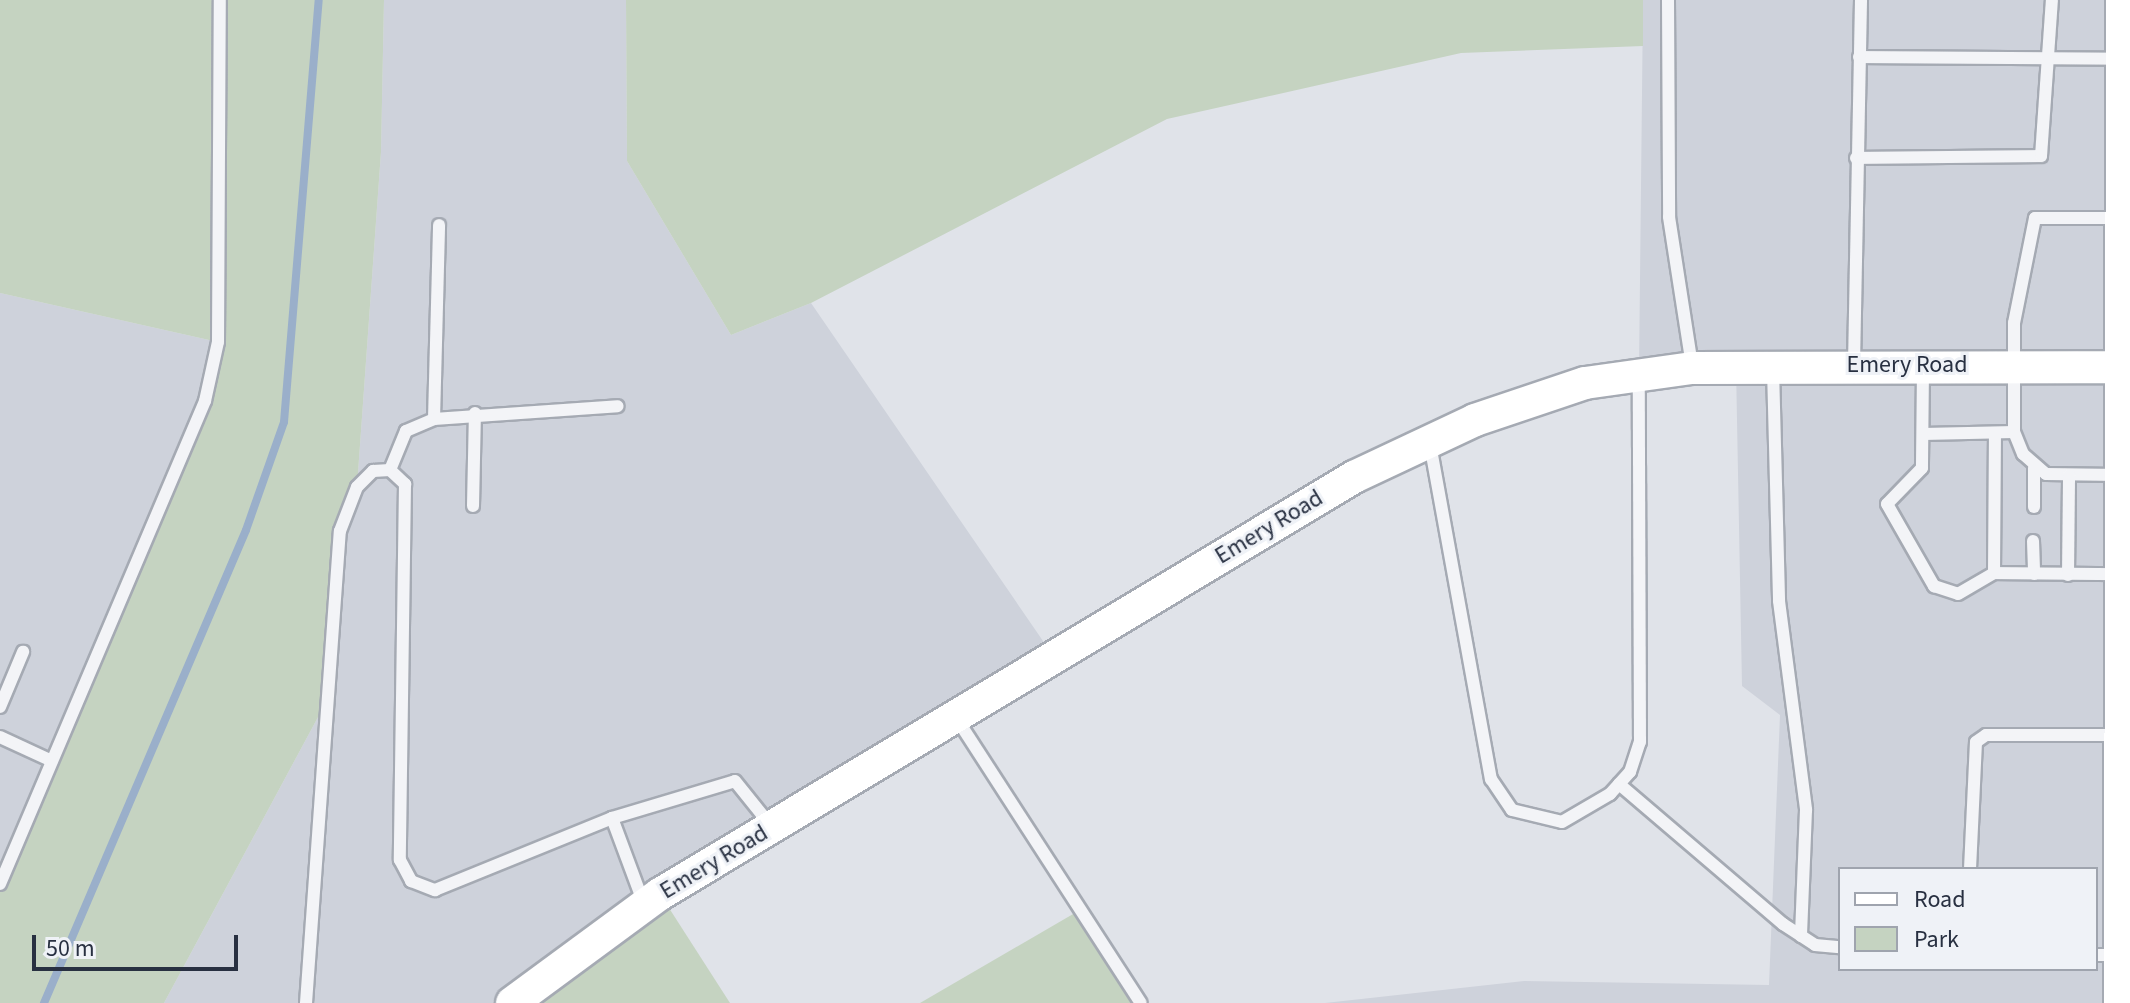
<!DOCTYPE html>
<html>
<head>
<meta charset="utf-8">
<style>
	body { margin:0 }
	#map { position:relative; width:2130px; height:1003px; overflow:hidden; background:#e0e3e9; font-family:"Source Sans 3",sans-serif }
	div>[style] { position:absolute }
	.built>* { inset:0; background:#ced2db }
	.green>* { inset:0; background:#c5d3c1 }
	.stream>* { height:8px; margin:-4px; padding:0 4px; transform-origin:4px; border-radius:4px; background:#9aafca }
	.roads { filter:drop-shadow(2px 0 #a5aab3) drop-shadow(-2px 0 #a5aab3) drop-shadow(0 2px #a5aab3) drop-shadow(0 -2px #a5aab3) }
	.lane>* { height:12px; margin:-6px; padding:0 6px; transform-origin:6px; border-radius:6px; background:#f3f4f7 }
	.secondary>* { height:32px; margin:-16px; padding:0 16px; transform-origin:16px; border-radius:16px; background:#fff }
	.primary>* { height:36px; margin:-18px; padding:0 18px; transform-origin:18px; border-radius:18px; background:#fff }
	span { translate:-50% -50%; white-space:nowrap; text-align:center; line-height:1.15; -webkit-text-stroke:6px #eff2f7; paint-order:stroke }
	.street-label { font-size:24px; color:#283041 }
	.legend { position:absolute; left:1838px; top:867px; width:260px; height:104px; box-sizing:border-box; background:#eff2f7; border:2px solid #9fa4ae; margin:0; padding:10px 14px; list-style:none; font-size:24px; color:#283041 }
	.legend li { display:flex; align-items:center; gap:16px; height:40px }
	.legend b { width:40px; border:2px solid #9fa4ae }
	.scale { position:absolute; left:32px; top:935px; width:206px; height:36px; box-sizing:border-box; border:4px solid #283041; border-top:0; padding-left:10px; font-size:24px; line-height:28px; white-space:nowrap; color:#283041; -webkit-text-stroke:6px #eff2f7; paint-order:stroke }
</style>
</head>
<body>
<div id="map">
	<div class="built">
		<i style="clip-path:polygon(384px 0,626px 0,627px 161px,731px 335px,811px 303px,1054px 657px,512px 1003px,164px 1003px,324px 706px,340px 531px,357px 487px,381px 152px)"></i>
		<i style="clip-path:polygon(evenodd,1643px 0,2130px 0,2122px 1003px,1325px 1003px,1524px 981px,1769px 985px,1780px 715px,1742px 686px,1736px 367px,1639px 373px,1643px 0,1840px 869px,2096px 869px,2096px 969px,1840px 969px,1840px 869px)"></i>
		<i style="clip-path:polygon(0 293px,218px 342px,205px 401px,0 884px)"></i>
	</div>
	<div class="green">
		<i style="clip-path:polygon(0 0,384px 0,381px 152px,357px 487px,340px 531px,324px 706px,164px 1003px,0 1003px,0 884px,205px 401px,218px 342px,0 293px)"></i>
		<i style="clip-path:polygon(626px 0,1643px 0,1643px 46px,1461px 53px,1167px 119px,811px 303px,731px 335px,627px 161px)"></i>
		<i style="clip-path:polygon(660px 894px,730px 1003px,512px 1003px)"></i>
		<i style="clip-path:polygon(1080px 910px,1141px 1003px,920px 1003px)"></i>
	</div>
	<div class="stream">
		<i style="left:44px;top:1003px;width:514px;rotate:-66.87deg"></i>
		<i style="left:246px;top:530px;width:114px;rotate:-70.6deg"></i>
		<i style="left:284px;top:422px;width:423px;rotate:-85.3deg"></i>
	</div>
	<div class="roads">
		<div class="lane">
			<i style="left:1668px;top:0;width:217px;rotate:89.7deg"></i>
			<i style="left:1669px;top:217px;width:150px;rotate:81.2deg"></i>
			<i style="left:1859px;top:57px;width:261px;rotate:0.4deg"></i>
			<i style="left:1856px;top:158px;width:185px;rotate:-0.6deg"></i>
			<i style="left:2041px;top:156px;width:156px;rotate:-86deg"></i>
			<i style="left:1854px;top:365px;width:365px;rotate:-88.9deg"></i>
			<i style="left:1773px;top:369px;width:232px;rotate:88.5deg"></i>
			<i style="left:1779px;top:601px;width:211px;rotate:82.6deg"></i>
			<i style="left:1806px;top:810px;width:126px;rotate:92.3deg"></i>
			<i style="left:1923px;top:369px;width:99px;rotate:90.6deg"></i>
			<i style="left:1922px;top:468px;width:50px;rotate:134.2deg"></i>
			<i style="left:1887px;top:504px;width:95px;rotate:60.2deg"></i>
			<i style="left:1934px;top:586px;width:25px;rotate:18deg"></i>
			<i style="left:1958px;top:594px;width:42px;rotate:-30.3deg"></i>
			<i style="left:1994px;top:573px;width:125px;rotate:0.5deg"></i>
			<i style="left:434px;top:419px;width:194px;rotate:-88.5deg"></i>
			<i style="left:1923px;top:434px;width:91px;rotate:-1.3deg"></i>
			<i style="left:1430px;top:444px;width:341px;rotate:79.7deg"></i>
			<i style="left:1491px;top:779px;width:37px;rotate:56deg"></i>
			<i style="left:1512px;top:810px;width:51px;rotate:13.5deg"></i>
			<i style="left:1562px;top:822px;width:56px;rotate:-30.3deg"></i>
			<i style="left:1610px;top:794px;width:30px;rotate:-48deg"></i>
			<i style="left:1630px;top:772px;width:32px;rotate:-72deg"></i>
			<i style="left:1640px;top:742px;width:366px;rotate:-90.2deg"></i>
			<i style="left:390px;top:470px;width:42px;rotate:-67.7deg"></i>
			<i style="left:406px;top:431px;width:30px;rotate:-23deg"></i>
			<i style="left:434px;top:419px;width:184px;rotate:-4deg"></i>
			<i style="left:2119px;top:475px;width:73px;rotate:-179.2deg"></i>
			<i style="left:2046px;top:474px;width:30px;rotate:-139deg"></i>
			<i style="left:2023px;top:454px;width:24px;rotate:-112deg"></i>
			<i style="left:2014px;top:432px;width:109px;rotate:-90deg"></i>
			<i style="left:2014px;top:323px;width:107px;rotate:-78.7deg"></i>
			<i style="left:2035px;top:218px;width:85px"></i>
			<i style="left:473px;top:506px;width:93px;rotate:-88.8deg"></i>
			<i style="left:2034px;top:507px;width:39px;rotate:-90deg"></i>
			<i style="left:2033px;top:541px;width:33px;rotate:88deg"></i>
			<i style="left:1994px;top:573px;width:140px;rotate:-89.6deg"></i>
			<i style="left:2068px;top:575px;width:100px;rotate:-89.4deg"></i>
			<i style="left:0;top:707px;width:60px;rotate:-67.3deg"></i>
			<i style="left:957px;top:719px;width:338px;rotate:57.1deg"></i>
			<i style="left:0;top:737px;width:57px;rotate:24.8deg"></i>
			<i style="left:1619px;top:784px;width:216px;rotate:40.5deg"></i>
			<i style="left:1783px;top:924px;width:38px;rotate:33deg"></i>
			<i style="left:1815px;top:945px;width:25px;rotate:5deg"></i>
			<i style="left:1970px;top:869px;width:127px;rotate:-87.3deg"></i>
			<i style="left:1976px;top:742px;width:12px;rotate:-35deg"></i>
			<i style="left:1986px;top:735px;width:132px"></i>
			<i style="left:0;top:884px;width:525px;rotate:-67deg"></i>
			<i style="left:205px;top:401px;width:60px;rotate:-77.6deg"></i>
			<i style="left:218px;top:342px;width:342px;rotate:-89.7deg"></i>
			<i style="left:644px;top:904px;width:92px;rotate:-110.4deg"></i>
			<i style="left:612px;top:818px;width:128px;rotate:-16.7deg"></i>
			<i style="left:735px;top:781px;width:59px;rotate:51.2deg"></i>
			<i style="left:2096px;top:955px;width:25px"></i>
			<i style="left:306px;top:1003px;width:473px;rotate:-85.9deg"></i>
			<i style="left:340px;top:531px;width:47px;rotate:-68.9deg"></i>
			<i style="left:357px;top:487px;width:23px;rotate:-45deg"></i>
			<i style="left:373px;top:471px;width:17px;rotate:-3deg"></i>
			<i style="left:390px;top:470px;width:21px;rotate:43deg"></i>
			<i style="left:405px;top:484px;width:376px;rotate:90.8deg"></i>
			<i style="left:400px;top:860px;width:24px;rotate:62deg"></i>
			<i style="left:411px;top:881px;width:26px;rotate:21deg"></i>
			<i style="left:435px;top:890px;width:191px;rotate:-22.1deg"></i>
		</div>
		<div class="secondary">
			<i style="left:512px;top:1003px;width:184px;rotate:-36.4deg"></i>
			<i style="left:660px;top:894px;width:810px;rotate:-31deg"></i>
			<i style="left:1354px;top:477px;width:134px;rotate:-25.2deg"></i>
			<i style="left:1475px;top:420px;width:116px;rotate:-18.6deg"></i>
			<i style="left:1585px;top:383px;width:108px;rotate:-8deg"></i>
			<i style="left:1692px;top:368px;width:438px;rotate:-0.1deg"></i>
		</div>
		<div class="primary">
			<i style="left:2122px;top:1003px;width:1003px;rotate:-89.89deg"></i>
		</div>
	</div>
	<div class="street-label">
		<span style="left:1907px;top:365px">Emery Road</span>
		<span style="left:1269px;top:527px;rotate:-31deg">Emery Road</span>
		<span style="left:714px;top:862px;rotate:-31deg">Emery Road</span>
	</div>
	<ul class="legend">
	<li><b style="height:10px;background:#fff"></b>Road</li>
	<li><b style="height:22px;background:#c5d3c1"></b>Park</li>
	</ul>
	<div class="scale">50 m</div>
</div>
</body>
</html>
